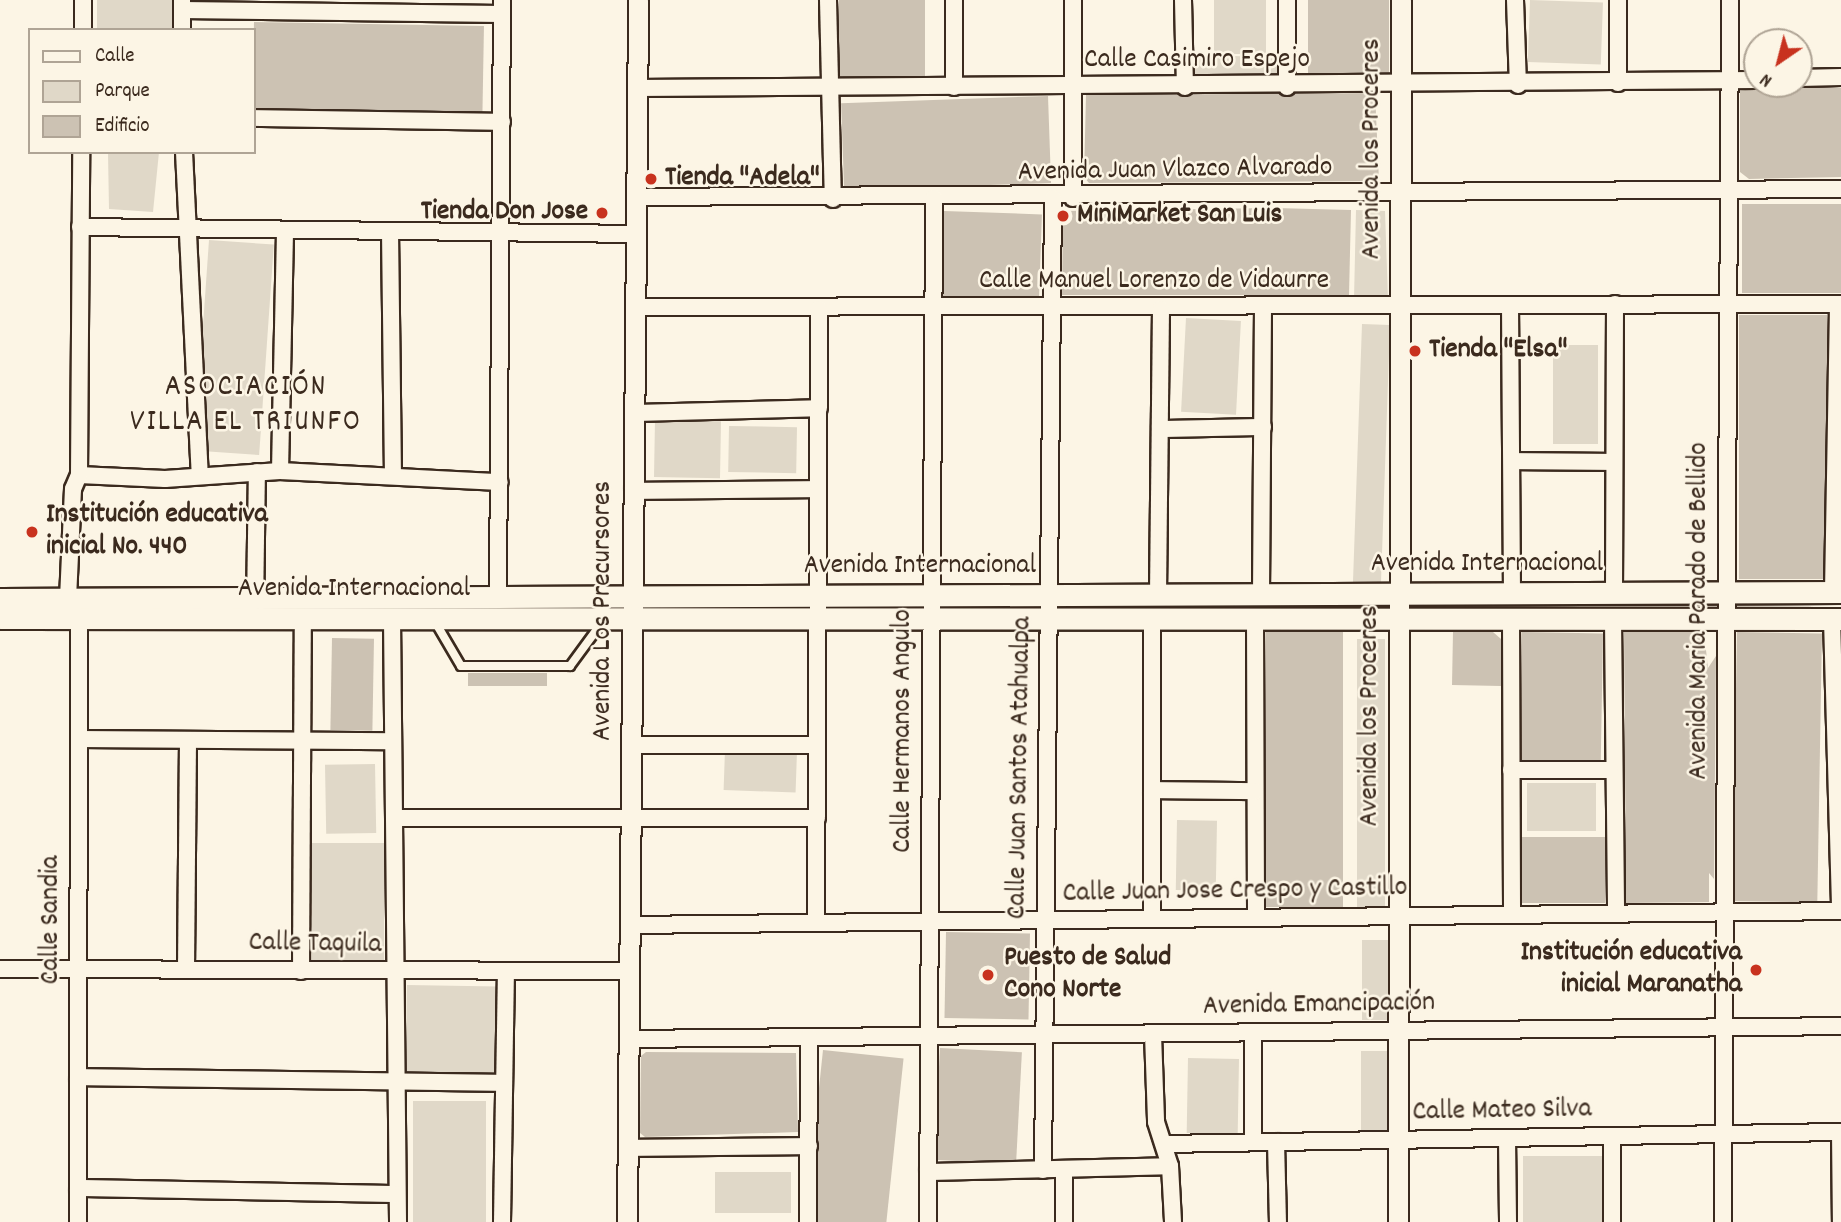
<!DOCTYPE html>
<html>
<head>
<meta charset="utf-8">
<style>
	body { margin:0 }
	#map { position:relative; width:1841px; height:1222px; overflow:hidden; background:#fcf5e5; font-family:Dekko,sans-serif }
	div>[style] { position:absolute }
	.green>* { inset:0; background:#e0d8c8; transform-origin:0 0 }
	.building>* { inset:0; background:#ccc2b3; transform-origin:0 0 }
	.roads { filter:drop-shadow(2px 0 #3b2a1e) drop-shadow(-2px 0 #3b2a1e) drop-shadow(0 2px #3b2a1e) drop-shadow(0 -2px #3b2a1e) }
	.service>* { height:8px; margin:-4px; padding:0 4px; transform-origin:4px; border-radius:4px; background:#fcf5e5 }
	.minor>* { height:16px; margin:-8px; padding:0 8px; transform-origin:8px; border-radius:8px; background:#fcf5e5 }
	.tertiary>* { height:19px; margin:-9.5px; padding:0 9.5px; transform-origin:9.5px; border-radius:9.5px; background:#fcf5e5 }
	.secondary>* { height:21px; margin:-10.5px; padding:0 10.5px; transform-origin:10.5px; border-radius:10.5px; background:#fcf5e5 }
	.dots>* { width:19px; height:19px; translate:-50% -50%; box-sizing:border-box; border:4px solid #fcf5e5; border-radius:50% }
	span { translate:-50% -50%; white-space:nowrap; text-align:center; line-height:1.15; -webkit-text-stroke:5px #fcf5e5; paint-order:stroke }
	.street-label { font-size:28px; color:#3b2a1e }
	.poi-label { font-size:28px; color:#3b2a1e; font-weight:700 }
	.left { translate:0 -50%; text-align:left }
	.right { translate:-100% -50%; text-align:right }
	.neighbourhood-label { font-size:30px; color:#3b2a1e; letter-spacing:2px }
	.legend { position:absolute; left:28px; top:28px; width:228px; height:126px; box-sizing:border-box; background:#fcf5e5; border:2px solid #afa495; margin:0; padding:9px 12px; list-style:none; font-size:21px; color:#3b2a1e }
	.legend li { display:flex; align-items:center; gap:14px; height:35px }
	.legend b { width:35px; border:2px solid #afa495 }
	.north { position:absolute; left:1743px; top:28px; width:70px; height:70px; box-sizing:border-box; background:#fcf5e5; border:2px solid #afa495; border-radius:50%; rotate:215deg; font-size:19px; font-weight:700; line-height:28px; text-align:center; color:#3b2a1e }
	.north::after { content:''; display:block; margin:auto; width:24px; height:32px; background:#c8321e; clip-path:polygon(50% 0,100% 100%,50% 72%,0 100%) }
</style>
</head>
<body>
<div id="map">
	<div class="green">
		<i style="left:97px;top:0;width:78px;height:30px"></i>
		<i style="left:1214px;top:0;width:52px;height:54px"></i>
		<i style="left:1530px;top:0;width:73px;height:62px;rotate:2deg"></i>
		<i style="clip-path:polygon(1192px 54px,1279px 58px,1278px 81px,1192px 81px)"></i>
		<i style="clip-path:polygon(108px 152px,159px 152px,153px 212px,109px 209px)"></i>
		<i style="clip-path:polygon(1356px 210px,1385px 211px,1388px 300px,1354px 300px)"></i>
		<i style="left:209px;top:240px;width:65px;height:211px;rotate:4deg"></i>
		<i style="left:1186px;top:318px;width:55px;height:94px;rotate:3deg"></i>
		<i style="left:1362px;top:324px;width:28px;height:264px;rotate:2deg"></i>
		<i style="left:1553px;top:345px;width:45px;height:99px"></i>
		<i style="left:655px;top:420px;width:66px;height:57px;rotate:1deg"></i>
		<i style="left:729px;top:426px;width:68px;height:46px;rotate:1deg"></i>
		<i style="left:1357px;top:639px;width:28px;height:272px"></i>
		<i style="left:725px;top:750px;width:72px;height:40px;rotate:2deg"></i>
		<i style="left:375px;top:764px;width:69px;height:50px;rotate:89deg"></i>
		<i style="left:1596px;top:783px;width:48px;height:69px;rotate:90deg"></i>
		<i style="left:1177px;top:820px;width:40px;height:70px;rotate:1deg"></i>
		<i style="left:312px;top:843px;width:72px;height:121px"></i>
		<i style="left:1362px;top:940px;width:26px;height:80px"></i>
		<i style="left:407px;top:985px;width:91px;height:91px;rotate:1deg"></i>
		<i style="left:1361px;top:1051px;width:26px;height:81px"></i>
		<i style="left:1188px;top:1058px;width:51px;height:75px;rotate:1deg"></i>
		<i style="left:413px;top:1101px;width:73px;height:121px"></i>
		<i style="left:1523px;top:1156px;width:80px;height:66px"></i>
		<i style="left:715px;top:1172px;width:76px;height:41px"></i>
	</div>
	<div class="building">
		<i style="left:839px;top:0;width:86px;height:76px"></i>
		<i style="left:1308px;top:0;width:81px;height:73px"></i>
		<i style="left:254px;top:22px;width:230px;height:86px;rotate:1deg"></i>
		<i style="clip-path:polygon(1766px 86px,1841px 88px,1841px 177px,1749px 179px,1740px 172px,1740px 91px)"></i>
		<i style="clip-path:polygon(1375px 93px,1379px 181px,1089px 183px,1084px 177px,1086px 95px)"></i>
		<i style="left:1048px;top:96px;width:87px;height:207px;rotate:88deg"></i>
		<i style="left:1742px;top:204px;width:99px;height:89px"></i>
		<i style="clip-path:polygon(1275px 208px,1351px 210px,1349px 295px,1062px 295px,1063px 211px)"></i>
		<i style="left:944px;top:211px;width:98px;height:85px;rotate:2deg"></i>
		<i style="left:1739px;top:315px;width:88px;height:264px"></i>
		<i style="left:1266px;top:632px;width:77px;height:275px"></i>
		<i style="clip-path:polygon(1453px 632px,1493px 632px,1501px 639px,1501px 686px,1452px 685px)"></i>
		<i style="left:1522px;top:632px;width:81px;height:128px;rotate:1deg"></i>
		<i style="clip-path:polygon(1624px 632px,1704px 632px,1708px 668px,1716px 656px,1714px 879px,1709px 873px,1709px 902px,1626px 903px)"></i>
		<i style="left:1737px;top:632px;width:85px;height:269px;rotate:1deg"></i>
		<i style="left:332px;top:638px;width:42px;height:92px;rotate:1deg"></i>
		<i style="left:468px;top:673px;width:79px;height:13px"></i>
		<i style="left:1605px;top:837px;width:66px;height:83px;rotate:90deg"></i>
		<i style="left:946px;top:932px;width:84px;height:86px;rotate:1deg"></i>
		<i style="left:940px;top:1048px;width:82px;height:112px;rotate:3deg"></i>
		<i style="left:823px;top:1050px;width:81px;height:172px;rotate:6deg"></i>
		<i style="clip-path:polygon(646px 1052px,796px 1053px,798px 1132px,645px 1137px,640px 1133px,641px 1056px)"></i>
	</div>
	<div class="roads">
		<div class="service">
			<i style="left:434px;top:620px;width:53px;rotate:59.6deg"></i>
			<i style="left:461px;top:666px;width:109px"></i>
			<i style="left:570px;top:666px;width:56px;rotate:-53.7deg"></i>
		</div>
		<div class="minor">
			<i style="left:182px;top:0;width:30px;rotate:90deg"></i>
			<i style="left:828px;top:0;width:199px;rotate:88.6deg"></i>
			<i style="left:954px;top:0;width:87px;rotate:90deg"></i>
			<i style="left:1183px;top:0;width:87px;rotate:88.7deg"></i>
			<i style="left:1287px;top:0;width:87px;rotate:90deg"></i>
			<i style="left:1515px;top:0;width:85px;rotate:88deg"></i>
			<i style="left:182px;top:10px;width:319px;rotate:0.7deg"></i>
			<i style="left:83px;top:30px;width:30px;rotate:-90deg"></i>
			<i style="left:1799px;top:78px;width:42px;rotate:-1.4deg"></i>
			<i style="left:1618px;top:83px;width:83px;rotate:-90deg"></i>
			<i style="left:636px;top:88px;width:1121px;rotate:-0.41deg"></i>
			<i style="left:254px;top:118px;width:248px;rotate:0.9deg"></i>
			<i style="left:184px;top:152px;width:322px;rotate:87.2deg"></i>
			<i style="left:636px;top:197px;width:1205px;rotate:-0.38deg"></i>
			<i style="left:1073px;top:198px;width:198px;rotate:-90deg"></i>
			<i style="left:80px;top:227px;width:555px;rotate:0.72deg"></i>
			<i style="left:390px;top:231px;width:244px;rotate:89.3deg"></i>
			<i style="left:1510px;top:305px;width:288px;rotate:89.6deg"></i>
			<i style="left:635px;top:307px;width:1206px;rotate:-0.14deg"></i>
			<i style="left:634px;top:413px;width:185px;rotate:-1.5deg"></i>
			<i style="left:1160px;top:429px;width:103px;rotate:-1.1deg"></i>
			<i style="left:1512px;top:461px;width:99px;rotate:0.6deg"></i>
			<i style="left:280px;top:471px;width:241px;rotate:-88.8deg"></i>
			<i style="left:79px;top:475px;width:86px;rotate:2.7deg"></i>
			<i style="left:165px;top:479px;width:115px;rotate:-4deg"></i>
			<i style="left:280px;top:471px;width:220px;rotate:2.9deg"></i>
			<i style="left:633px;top:491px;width:185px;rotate:-0.6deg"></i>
			<i style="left:1833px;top:592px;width:288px;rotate:-89deg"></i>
			<i style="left:1614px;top:593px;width:289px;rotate:-89.8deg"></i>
			<i style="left:1261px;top:594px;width:287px;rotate:-89.6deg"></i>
			<i style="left:1158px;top:595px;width:286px;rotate:-89.4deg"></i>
			<i style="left:498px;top:597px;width:597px;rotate:-89.62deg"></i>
			<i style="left:68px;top:599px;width:110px;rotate:-87.4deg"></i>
			<i style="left:73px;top:489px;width:15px;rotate:-67deg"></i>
			<i style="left:79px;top:475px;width:323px;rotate:-89.6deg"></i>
			<i style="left:255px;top:609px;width:137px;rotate:-89.2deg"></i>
			<i style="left:392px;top:618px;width:604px;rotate:89.43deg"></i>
			<i style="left:1255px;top:619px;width:299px;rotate:89.8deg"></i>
			<i style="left:1511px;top:619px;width:296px;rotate:89.8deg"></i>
			<i style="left:1613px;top:619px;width:294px;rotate:89.4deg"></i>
			<i style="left:1832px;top:619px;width:292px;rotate:88.4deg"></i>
			<i style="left:79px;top:739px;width:314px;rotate:0.4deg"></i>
			<i style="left:631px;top:745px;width:186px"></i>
			<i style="left:1511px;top:770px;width:99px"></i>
			<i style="left:1152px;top:790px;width:103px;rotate:0.6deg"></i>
			<i style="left:394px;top:818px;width:423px"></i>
			<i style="left:1152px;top:919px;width:300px;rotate:-90deg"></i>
			<i style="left:816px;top:923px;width:614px;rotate:-89.72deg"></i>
			<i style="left:630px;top:925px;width:1211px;rotate:-0.66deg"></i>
			<i style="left:0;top:969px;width:629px;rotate:0.18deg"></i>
			<i style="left:186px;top:970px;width:230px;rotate:-89.5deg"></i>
			<i style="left:301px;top:971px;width:353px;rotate:-89.7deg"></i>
			<i style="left:1253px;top:1033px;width:109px;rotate:90deg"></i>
			<i style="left:1153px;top:1034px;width:88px;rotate:88deg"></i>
			<i style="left:1156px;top:1122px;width:46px;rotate:72.3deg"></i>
			<i style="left:1170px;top:1166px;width:56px;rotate:86.9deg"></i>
			<i style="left:629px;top:1039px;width:1212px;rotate:-0.61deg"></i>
			<i style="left:78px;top:1077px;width:426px;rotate:0.8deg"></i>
			<i style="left:1840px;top:1132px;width:90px;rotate:89.4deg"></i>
			<i style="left:1612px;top:1136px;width:86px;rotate:90deg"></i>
			<i style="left:1507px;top:1138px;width:84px;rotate:89.3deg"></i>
			<i style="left:1276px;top:1142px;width:80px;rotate:88.6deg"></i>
			<i style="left:1164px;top:1144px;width:677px;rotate:-1.02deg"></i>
			<i style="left:628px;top:1148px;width:181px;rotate:-0.6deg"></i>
			<i style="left:1043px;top:1170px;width:972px;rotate:-89.41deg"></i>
			<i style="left:928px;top:1172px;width:242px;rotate:-1.4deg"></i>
			<i style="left:78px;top:1188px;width:319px;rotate:1.1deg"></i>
			<i style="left:78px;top:1222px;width:604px;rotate:-89.91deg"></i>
			<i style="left:502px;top:1222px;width:250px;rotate:-89.1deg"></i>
			<i style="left:808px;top:1222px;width:185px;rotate:-89.7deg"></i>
			<i style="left:928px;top:1222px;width:1024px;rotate:-89.66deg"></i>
			<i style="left:1064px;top:1222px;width:53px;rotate:-90deg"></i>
			<i style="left:1723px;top:1222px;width:1222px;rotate:-89.67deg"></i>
		</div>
		<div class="tertiary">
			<i style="left:627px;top:1222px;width:1222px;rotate:-89.48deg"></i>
			<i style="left:1398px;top:1222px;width:1222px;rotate:-89.86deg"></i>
		</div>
		<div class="secondary">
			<i style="left:0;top:599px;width:1841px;rotate:-0.22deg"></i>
			<i style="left:0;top:618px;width:1841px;rotate:0.03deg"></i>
		</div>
	</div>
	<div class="dots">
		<i style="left:651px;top:179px;background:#c8321e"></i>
		<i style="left:602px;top:213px;background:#c8321e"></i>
		<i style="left:1063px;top:216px;background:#c8321e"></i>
		<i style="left:1415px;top:351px;background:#c8321e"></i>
		<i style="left:32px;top:532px;background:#c8321e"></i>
		<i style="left:1756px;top:970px;background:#c8321e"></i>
		<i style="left:988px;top:975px;background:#c8321e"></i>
	</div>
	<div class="street-label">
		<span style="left:1197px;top:61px">Calle Casimiro Espejo</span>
		<span style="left:1373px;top:149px;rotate:-90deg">Avenida los Proceres</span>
		<span style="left:1175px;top:171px;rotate:-1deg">Avenida Juan Vlazco Alvarado</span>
		<span style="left:1154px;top:282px">Calle Manuel Lorenzo de Vidaurre</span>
		<span style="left:1487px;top:565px">Avenida Internacional</span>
		<span style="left:920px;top:567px">Avenida Internacional</span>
		<span style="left:354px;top:590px">Avenida Internacional</span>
		<span style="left:604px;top:611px;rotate:-90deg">Avenida Los Precursores</span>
		<span style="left:1700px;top:611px;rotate:-90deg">Avenida Maria Parado de Bellido</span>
		<span style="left:1371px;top:716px;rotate:-90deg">Avenida los Proceres</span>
		<span style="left:904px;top:731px;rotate:-90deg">Calle Hermanos Angulo</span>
		<span style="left:1021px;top:768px;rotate:-89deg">Calle Juan Santos Atahualpa</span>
		<span style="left:1235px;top:892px;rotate:-1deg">Calle Juan Jose Crespo y Castillo</span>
		<span style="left:52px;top:920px;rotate:-90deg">Calle Sandia</span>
		<span style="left:315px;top:945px;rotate:1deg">Calle Taquila</span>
		<span style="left:1319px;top:1006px;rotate:-1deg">Avenida Emancipación</span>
		<span style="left:1502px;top:1112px;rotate:-1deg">Calle Mateo Silva</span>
	</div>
	<div class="poi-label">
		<span class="left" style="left:665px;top:179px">Tienda "Adela"</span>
		<span class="right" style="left:588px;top:213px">Tienda Don Jose</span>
		<span class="left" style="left:1077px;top:216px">MiniMarket San Luis</span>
		<span class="left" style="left:1429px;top:351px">Tienda "Elsa"</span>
		<span class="left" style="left:46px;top:532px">Institución educativa<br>inicial No. 440</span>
		<span class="right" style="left:1742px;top:970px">Institución educativa<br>inicial Maranatha</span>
		<span class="left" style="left:1004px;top:975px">Puesto de Salud<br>Cono Norte</span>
	</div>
	<div class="neighbourhood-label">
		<span style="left:246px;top:406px">ASOCIACIÓN<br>VILLA EL TRIUNFO</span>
	</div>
	<ul class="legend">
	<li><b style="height:9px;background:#fcf5e5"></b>Calle</li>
	<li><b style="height:19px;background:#e0d8c8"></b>Parque</li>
	<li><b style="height:19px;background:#ccc2b3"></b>Edificio</li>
	</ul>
	<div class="north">N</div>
</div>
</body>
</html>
